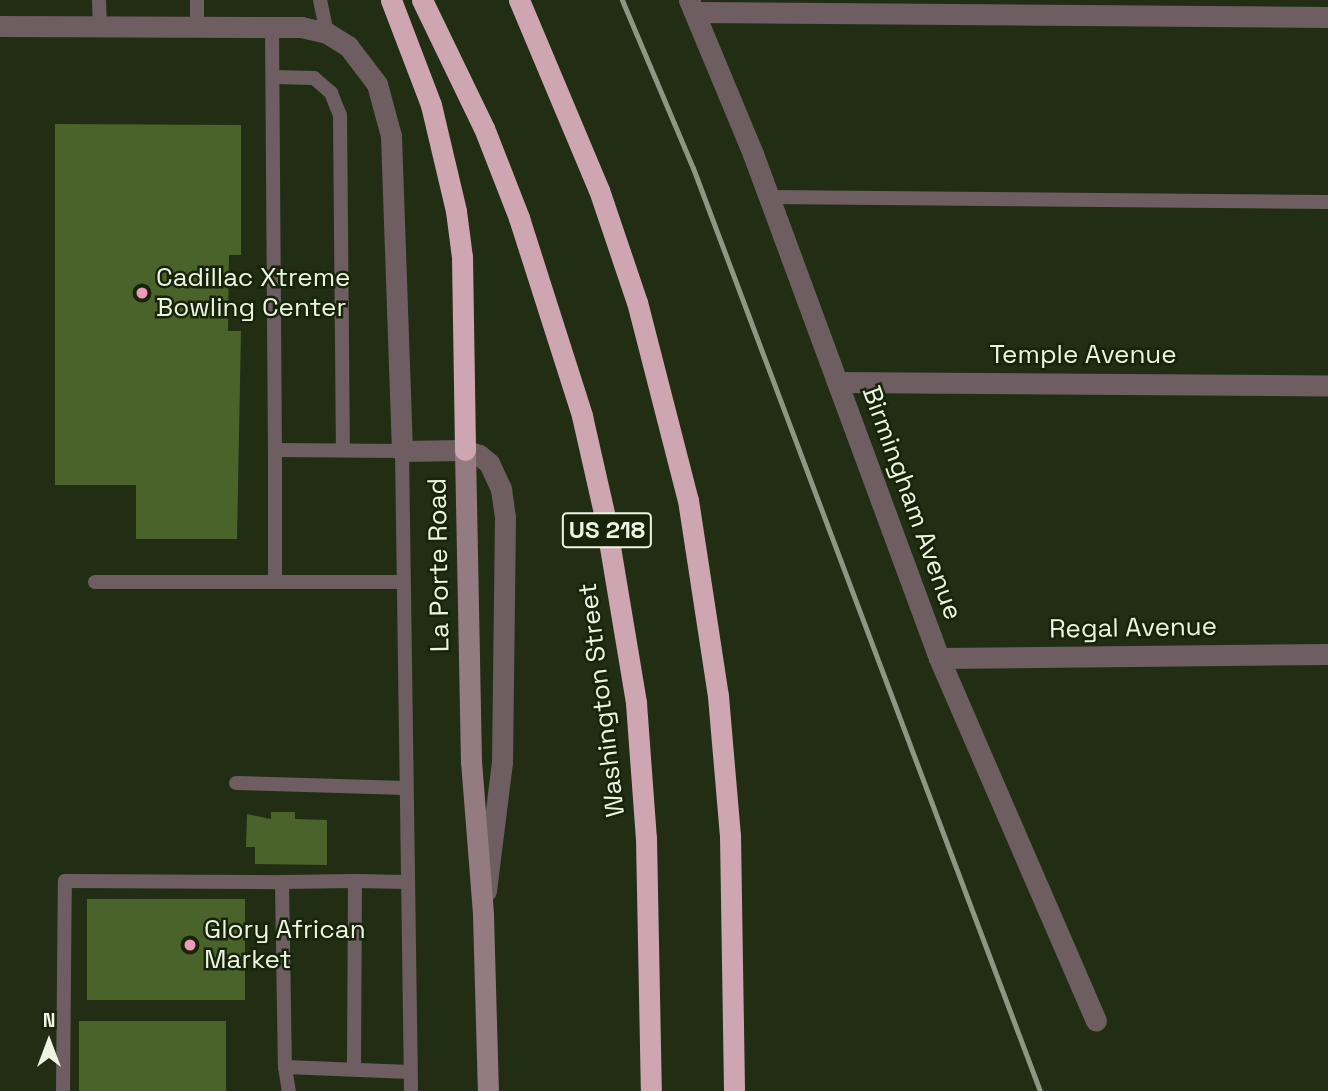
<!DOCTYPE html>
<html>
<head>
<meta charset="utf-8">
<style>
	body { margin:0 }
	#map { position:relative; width:1328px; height:1091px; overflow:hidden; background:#212e13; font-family:"Space Grotesk",sans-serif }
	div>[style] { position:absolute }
	.building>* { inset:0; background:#4a632b; transform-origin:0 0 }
	.lane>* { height:14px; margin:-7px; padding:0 7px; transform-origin:7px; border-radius:7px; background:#6e5e62 }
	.street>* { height:21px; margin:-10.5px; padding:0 10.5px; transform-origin:10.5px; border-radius:10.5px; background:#6e5e62 }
	.secondary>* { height:21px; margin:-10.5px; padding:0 10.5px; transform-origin:10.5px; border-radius:10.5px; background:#947b82 }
	.highway>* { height:21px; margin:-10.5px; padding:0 10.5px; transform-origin:10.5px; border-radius:10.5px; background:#cda6b1 }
	.rail>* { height:5px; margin:-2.5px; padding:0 2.5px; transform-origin:2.5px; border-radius:2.5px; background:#8d9782 }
	.dots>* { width:19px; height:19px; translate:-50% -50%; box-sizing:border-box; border:4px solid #182409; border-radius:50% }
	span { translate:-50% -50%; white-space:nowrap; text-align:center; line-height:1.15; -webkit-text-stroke:5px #182409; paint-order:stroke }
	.shield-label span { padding:2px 5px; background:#182409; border:2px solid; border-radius:5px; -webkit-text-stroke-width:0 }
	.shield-label { font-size:24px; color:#ecf5e4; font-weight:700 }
	.poi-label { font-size:26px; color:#ecf5e4 }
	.left { translate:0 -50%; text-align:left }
	.street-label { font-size:26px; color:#ecf5e4 }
	.north { position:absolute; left:14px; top:1007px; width:70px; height:70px; -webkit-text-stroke:5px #182409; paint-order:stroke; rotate:0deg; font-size:19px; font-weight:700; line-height:28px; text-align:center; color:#ecf5e4 }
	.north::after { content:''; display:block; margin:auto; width:24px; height:32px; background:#ecf5e4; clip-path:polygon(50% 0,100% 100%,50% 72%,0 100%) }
</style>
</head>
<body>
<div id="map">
	<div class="building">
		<i style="clip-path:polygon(55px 124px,241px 125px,241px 255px,229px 255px,228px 331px,241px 331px,237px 539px,136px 539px,136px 485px,55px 485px)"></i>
		<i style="clip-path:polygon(271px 812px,295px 812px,295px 819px,327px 820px,327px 865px,255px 864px,255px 847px,246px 847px,247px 814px,271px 819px)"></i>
		<i style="left:87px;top:899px;width:158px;height:101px"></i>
		<i style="left:79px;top:1021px;width:147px;height:70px"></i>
	</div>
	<div class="lane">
		<i style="left:99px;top:0;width:27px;rotate:88deg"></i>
		<i style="left:197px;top:0;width:27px;rotate:90deg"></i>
		<i style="left:320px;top:0;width:34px;rotate:78deg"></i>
		<i style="left:272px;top:27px;width:423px;rotate:89.6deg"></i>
		<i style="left:275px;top:450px;width:127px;rotate:0.5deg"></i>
		<i style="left:402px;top:451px;width:640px;rotate:89.19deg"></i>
		<i style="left:273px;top:77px;width:41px;rotate:1.4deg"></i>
		<i style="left:314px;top:78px;width:23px;rotate:41deg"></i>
		<i style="left:331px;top:93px;width:24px;rotate:68deg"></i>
		<i style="left:340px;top:115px;width:335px;rotate:89.5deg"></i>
		<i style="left:769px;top:197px;width:559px;rotate:0.51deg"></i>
		<i style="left:275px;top:450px;width:132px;rotate:90deg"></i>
		<i style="left:95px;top:582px;width:307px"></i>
		<i style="left:236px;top:783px;width:170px;rotate:1.7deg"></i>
		<i style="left:355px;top:881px;width:53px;rotate:1.1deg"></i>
		<i style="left:285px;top:1067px;width:24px;rotate:81deg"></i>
		<i style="left:354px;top:1069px;width:188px;rotate:-89.7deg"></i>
		<i style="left:355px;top:881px;width:73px;rotate:179.2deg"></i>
		<i style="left:282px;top:882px;width:185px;rotate:89.1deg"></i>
		<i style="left:285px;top:1067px;width:125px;rotate:2.3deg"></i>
		<i style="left:63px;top:1091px;width:210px;rotate:-89.5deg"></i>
		<i style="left:65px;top:881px;width:217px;rotate:0.3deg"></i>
	</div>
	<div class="street">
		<i style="left:689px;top:0;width:167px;rotate:67.4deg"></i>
		<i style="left:753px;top:154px;width:537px;rotate:69.74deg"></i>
		<i style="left:939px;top:658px;width:395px;rotate:66.6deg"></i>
		<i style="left:695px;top:12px;width:633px;rotate:0.45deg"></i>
		<i style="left:0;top:26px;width:301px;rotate:0.2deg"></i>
		<i style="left:301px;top:27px;width:27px;rotate:13deg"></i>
		<i style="left:327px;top:33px;width:25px;rotate:32deg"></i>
		<i style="left:348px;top:46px;width:48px;rotate:52.7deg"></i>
		<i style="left:377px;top:84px;width:54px;rotate:74.9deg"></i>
		<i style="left:391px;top:136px;width:315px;rotate:88deg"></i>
		<i style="left:402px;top:451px;width:63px;rotate:-0.9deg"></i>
		<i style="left:465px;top:450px;width:15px;rotate:20deg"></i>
		<i style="left:479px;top:455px;width:13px;rotate:39deg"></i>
		<i style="left:489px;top:463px;width:29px;rotate:65deg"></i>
		<i style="left:501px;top:489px;width:28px;rotate:82deg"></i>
		<i style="left:505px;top:517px;width:245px;rotate:90.7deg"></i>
		<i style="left:502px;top:762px;width:130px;rotate:97.1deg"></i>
		<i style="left:837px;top:382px;width:491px;rotate:0.4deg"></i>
		<i style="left:939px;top:658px;width:389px;rotate:-0.6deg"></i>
	</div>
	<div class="secondary">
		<i style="left:465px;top:450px;width:311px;rotate:88.9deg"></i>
		<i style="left:471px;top:761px;width:154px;rotate:85.5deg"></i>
		<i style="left:483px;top:915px;width:176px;rotate:88.4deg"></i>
	</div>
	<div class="highway">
		<i style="left:391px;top:0;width:112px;rotate:69.1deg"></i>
		<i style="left:431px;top:105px;width:109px;rotate:76.7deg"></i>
		<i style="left:456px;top:211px;width:46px;rotate:82.6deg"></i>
		<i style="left:462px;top:257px;width:193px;rotate:89.1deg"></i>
		<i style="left:422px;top:0;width:142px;rotate:64.2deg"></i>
		<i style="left:484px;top:128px;width:97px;rotate:68.7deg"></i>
		<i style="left:519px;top:218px;width:208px;rotate:72.3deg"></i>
		<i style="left:582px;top:416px;width:104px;rotate:77.2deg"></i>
		<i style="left:605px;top:517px;width:189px;rotate:80.5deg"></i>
		<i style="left:636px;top:703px;width:135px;rotate:85.8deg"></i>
		<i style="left:646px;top:838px;width:253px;rotate:88.9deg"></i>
		<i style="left:519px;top:0;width:206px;rotate:67.2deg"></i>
		<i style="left:599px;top:190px;width:118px;rotate:71.3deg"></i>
		<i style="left:637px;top:302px;width:204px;rotate:75.6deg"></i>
		<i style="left:688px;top:500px;width:198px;rotate:81.3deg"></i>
		<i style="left:718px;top:696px;width:140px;rotate:85.1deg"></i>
		<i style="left:730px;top:835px;width:256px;rotate:89.1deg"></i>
	</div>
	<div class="rail">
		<i style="left:622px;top:0;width:182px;rotate:67.1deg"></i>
		<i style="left:693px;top:168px;width:986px;rotate:69.4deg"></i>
	</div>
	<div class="dots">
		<i style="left:142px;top:293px;background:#f09ab5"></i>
		<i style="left:190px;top:945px;background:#f09ab5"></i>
	</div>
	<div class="shield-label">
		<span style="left:607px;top:530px">US 218</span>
	</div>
	<div class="poi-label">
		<span class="left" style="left:156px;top:293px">Cadillac Xtreme<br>Bowling Center</span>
		<span class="left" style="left:204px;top:945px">Glory African<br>Market</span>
	</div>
	<div class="street-label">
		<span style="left:1083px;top:355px">Temple Avenue</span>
		<span style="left:912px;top:503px;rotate:70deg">Birmingham Avenue</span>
		<span style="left:439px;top:565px;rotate:-91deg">La Porte Road</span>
		<span style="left:1133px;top:628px;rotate:-1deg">Regal Avenue</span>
		<span style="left:602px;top:700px;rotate:-97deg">Washington Street</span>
	</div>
	<div class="north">N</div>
</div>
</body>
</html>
